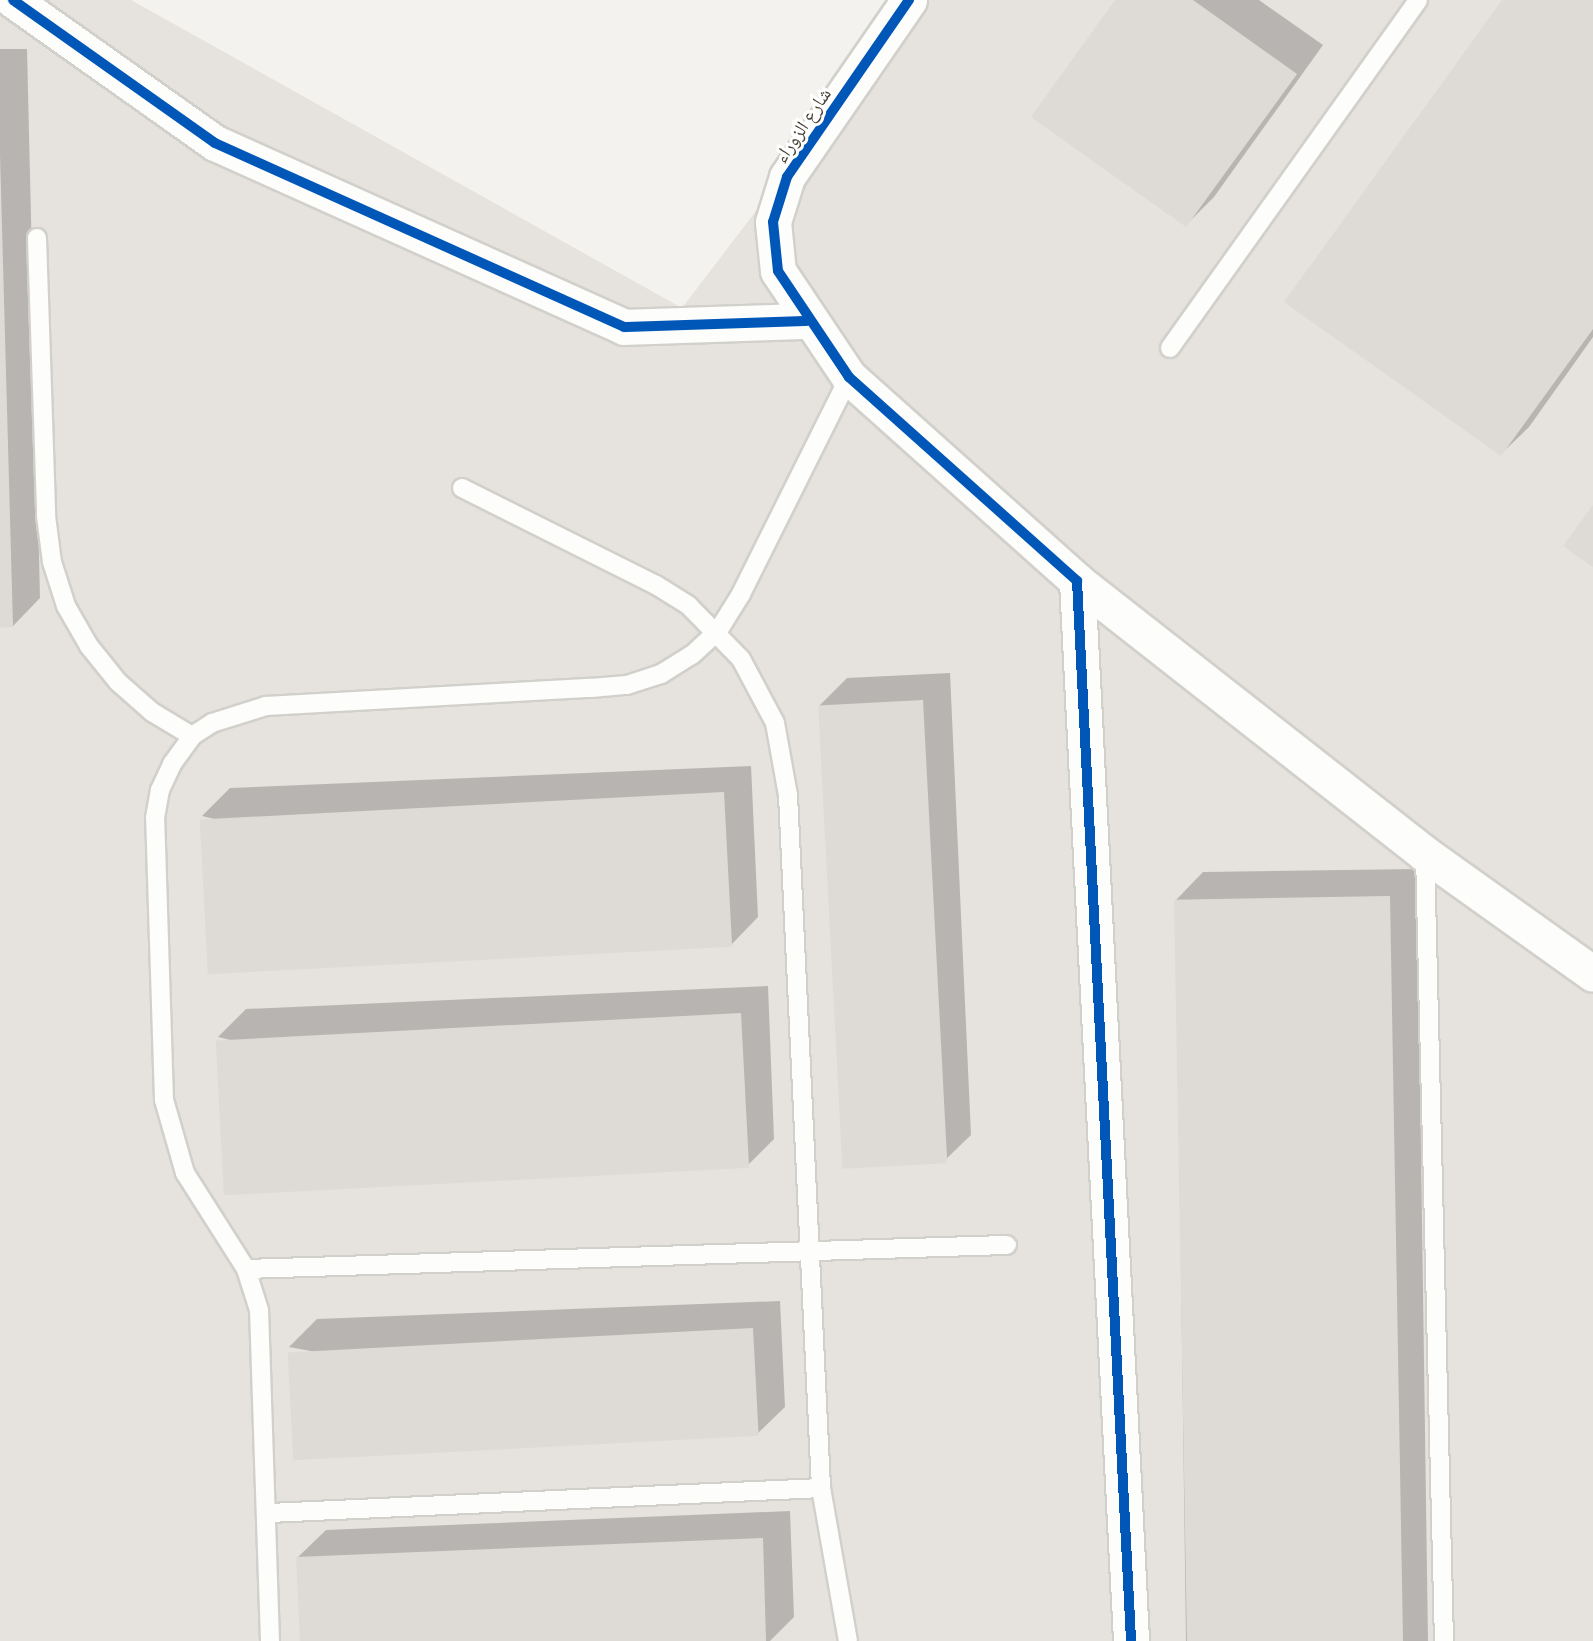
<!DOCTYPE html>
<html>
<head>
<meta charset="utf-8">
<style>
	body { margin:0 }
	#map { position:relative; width:1593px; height:1641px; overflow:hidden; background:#f4f2ee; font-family:"Titillium Web","Noto Naskh Arabic",sans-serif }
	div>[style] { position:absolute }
	.industrial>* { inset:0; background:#e6e2de }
	.shadow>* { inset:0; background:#0003 }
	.building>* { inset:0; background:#dedbd6; transform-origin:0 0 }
	.roads { filter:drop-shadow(2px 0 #d2d0cb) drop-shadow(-2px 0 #d2d0cb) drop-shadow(0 2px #d2d0cb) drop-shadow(0 -2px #d2d0cb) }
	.service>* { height:18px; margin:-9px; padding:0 9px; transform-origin:9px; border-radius:9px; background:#fdfdfc }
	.minor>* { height:35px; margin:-17.5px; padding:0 17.5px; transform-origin:17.5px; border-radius:17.5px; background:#fdfdfc }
	.cycleway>* { height:10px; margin:-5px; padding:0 5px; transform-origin:5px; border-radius:5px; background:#0057b8 }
	span { translate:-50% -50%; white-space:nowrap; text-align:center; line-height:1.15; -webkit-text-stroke:6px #fff; paint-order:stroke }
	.street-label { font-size:19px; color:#4b4439 }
</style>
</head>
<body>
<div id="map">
	<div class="industrial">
		<i style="clip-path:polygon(0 0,131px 0,682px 308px,917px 0,1593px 0,1593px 1641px,0 1641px)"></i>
	</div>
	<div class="shadow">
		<i style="clip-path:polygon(1117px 0,1259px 0,1323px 45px,1214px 197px,1186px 225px)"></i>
		<i style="clip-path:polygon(1504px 0,1593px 0,1593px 337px,1529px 427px,1501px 454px)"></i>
		<i style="clip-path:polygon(0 49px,27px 49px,40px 598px,13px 626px,0 626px)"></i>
		<i style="clip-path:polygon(950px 673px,971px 1135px,943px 1162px,820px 705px,847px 678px)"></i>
		<i style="clip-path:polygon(751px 766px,758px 917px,731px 945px,202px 816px,230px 788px)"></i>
		<i style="clip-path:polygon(1417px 869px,1428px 1641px,1186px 1641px,1176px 900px,1203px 872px)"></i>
		<i style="clip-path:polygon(768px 986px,774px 1139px,747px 1166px,218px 1037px,246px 1009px)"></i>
		<i style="clip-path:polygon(780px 1301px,785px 1407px,757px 1434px,289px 1347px,317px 1319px)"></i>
		<i style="clip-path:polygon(790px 1511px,794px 1617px,770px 1641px,301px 1641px,298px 1557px,326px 1530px)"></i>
	</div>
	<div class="building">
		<i style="clip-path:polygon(1115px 0,1193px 0,1297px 74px,1186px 227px,1031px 117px)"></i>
		<i style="clip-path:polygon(1502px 0,1593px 0,1593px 329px,1501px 456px,1284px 302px)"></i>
		<i style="clip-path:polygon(0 154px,13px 627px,0 628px)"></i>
		<i style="clip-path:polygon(1593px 505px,1593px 567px,1563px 546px)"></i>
		<i style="left:923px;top:700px;width:464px;height:105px;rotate:87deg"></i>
		<i style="left:724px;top:792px;width:155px;height:525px;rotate:87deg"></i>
		<i style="left:1390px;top:896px;width:745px;height:216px;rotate:89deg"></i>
		<i style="left:741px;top:1013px;width:155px;height:526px;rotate:87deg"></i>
		<i style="left:753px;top:1328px;width:108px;height:466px;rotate:87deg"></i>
		<i style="clip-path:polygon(763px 1538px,766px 1641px,300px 1641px,296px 1557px)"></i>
	</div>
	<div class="roads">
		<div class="service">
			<i style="left:37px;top:238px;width:278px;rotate:88.1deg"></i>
			<i style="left:46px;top:516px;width:46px;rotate:82.6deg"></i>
			<i style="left:52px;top:562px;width:46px;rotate:72.3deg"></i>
			<i style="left:66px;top:606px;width:46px;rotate:60.1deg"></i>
			<i style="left:89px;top:646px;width:46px;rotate:51.1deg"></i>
			<i style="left:118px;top:682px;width:45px;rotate:41.4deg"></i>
			<i style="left:152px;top:712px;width:47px;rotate:31deg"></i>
			<i style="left:1170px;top:348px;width:427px;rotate:-54.5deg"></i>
			<i style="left:462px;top:488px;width:217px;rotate:26.6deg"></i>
			<i style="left:656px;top:585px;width:39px;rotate:32deg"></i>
			<i style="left:689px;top:606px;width:74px;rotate:45.5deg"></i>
			<i style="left:741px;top:659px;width:72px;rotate:62deg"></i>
			<i style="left:775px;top:723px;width:73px;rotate:79.8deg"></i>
			<i style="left:788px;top:795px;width:694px;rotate:87.27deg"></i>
			<i style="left:821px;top:1488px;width:155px;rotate:80deg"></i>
			<i style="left:1425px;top:854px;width:787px;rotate:88.62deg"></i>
			<i style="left:246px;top:1269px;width:761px;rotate:-1.81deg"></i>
			<i style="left:269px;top:1513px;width:553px;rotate:-2.59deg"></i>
			<i style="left:270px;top:1641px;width:331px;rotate:-91.9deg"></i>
			<i style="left:259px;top:1310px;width:43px;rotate:-107.6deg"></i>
			<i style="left:246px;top:1269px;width:114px;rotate:-122.4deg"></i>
			<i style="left:185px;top:1173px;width:76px;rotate:-106deg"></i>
			<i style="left:164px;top:1100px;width:282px;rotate:-91.8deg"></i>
			<i style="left:155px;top:818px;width:28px;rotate:-80deg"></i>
			<i style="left:160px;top:790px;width:29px;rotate:-65deg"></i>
			<i style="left:172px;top:764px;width:34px;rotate:-54deg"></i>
			<i style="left:192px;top:736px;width:24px;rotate:-33deg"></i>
			<i style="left:212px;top:723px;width:57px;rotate:-17.5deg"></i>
			<i style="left:266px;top:706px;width:325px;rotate:-3.2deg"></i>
			<i style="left:591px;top:688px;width:36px;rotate:-5deg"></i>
			<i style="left:627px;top:685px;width:36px;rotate:-18deg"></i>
			<i style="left:661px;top:674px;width:36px;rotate:-32deg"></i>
			<i style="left:692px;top:655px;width:35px;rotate:-43deg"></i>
			<i style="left:718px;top:631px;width:44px;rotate:-58.1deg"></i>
			<i style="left:741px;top:594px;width:242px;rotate:-63.5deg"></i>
		</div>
		<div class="minor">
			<i style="left:13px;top:0;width:247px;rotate:35.3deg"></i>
			<i style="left:215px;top:143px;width:448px;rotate:24.2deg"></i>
			<i style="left:624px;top:327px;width:183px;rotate:-1.9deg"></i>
			<i style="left:909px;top:0;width:215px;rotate:124.6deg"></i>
			<i style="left:787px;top:177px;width:47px;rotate:107.3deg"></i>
			<i style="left:773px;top:222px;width:49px;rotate:84.2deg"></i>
			<i style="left:778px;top:271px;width:128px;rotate:56.2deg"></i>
			<i style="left:849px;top:377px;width:306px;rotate:41.8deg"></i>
			<i style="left:1077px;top:581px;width:1061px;rotate:87.08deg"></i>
			<i style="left:1077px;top:581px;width:442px;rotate:38.1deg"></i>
			<i style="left:1425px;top:854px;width:206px;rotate:35.5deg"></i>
		</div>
	</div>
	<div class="cycleway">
		<i style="left:13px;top:0;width:247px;rotate:35.3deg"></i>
		<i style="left:215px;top:143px;width:448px;rotate:24.2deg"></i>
		<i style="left:624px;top:327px;width:183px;rotate:-1.9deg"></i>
		<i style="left:909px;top:0;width:215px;rotate:124.6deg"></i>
		<i style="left:787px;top:177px;width:47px;rotate:107.3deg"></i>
		<i style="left:773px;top:222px;width:49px;rotate:84.2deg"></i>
		<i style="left:778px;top:271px;width:128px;rotate:56.2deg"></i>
		<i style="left:849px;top:377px;width:306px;rotate:41.8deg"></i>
		<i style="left:1077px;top:581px;width:1061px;rotate:87.08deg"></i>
	</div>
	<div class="street-label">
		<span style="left:802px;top:125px;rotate:-56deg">شارع الزوراء</span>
	</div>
</div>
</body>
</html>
